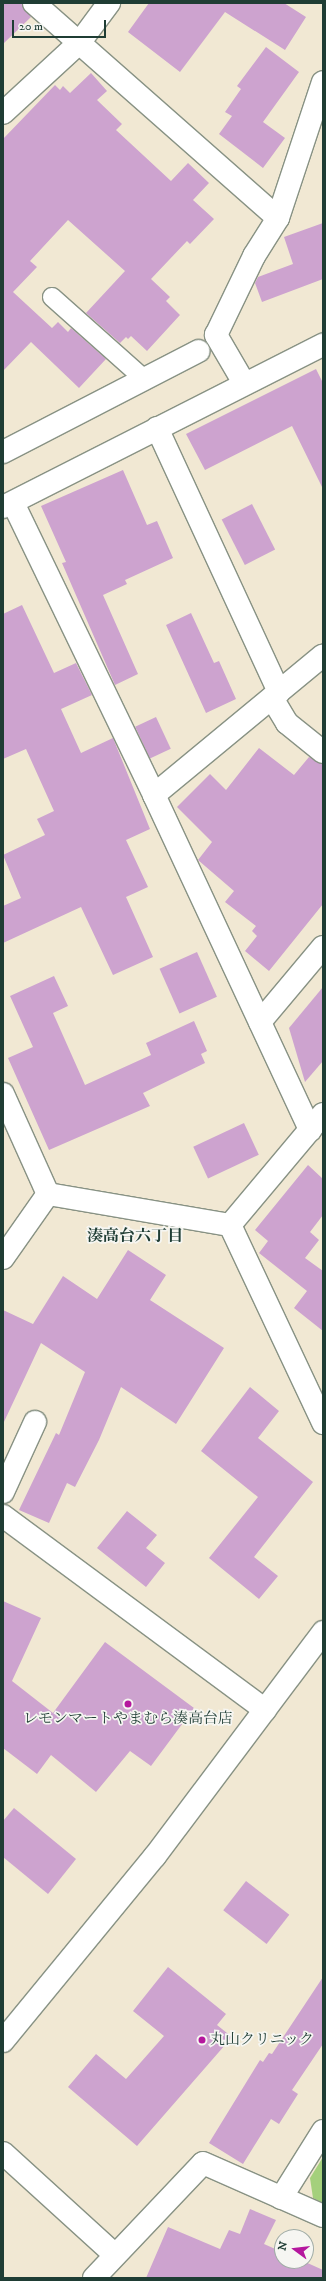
<!DOCTYPE html>
<html>
<head>
<meta charset="utf-8">
<style>
	body { margin:0 }
	#map { position:relative; width:326px; height:2281px; overflow:hidden; background:#f1e8d3; font-family:"IM FELL DW Pica","Noto Serif JP",serif }
	div>[style] { position:absolute }
	.green>* { inset:0; background:#a4d07c }
	.building>* { inset:0; background:#cda3cf; transform-origin:0 0 }
	.roads { filter:drop-shadow(1px 0 #889284) drop-shadow(-1px 0 #889284) drop-shadow(0 1px #889284) drop-shadow(0 -1px #889284) }
	.service>* { height:18px; margin:-9px; padding:0 9px; transform-origin:9px; border-radius:9px; background:#fff }
	.minor>* { height:22px; margin:-11px; padding:0 11px; transform-origin:11px; border-radius:11px; background:#fff }
	.tertiary>* { height:22px; margin:-11px; padding:0 11px; transform-origin:11px; border-radius:11px; background:#fff }
	.dots>* { width:11px; height:11px; translate:-50% -50%; box-sizing:border-box; border:2px solid #f6f6f2; border-radius:50% }
	span { translate:-50% -50%; white-space:nowrap; text-align:center; line-height:1.15; -webkit-text-stroke:3.5px #f6f6f2; paint-order:stroke }
	.poi-label { font-size:15px; color:#1f3d34 }
	.left { translate:0 -50%; text-align:left }
	.neighbourhood-label { font-size:16px; color:#1f3d34; font-weight:700 }
	.frame { position:absolute; inset:0; border:4px solid #1f3d34; pointer-events:none }
	.north { position:absolute; left:274px; top:2229px; width:40px; height:40px; box-sizing:border-box; background:#f6f6f2; border:1px solid #a0aca6; border-radius:50%; rotate:285deg; font-size:11px; font-weight:700; line-height:16px; text-align:center; color:#1f3d34 }
	.north::after { content:''; display:block; margin:auto; width:14px; height:18px; background:#b5179e; clip-path:polygon(50% 0,100% 100%,50% 72%,0 100%) }
	.scale { position:absolute; left:12px; top:20px; width:94px; height:18px; box-sizing:border-box; border:2px solid #1f3d34; border-top:0; padding-left:5px; font-size:12px; line-height:14px; white-space:nowrap; color:#1f3d34; -webkit-text-stroke:3px #f6f6f2; paint-order:stroke }
</style>
</head>
<body>
<div id="map">
	<div class="green">
		<i style="clip-path:polygon(323px 2157px,323px 2203px,313px 2198px,310px 2178px)"></i>
	</div>
	<div class="building">
		<i style="clip-path:polygon(3px 3px,22px 3px,31px 17px,3px 44px)"></i>
		<i style="clip-path:polygon(149px 3px,284px 3px,306px 17px,285px 50px,225px 12px,180px 72px,128px 32px)"></i>
		<i style="clip-path:polygon(266px 47px,299px 72px,263px 122px,285px 138px,263px 168px,219px 134px,232px 116px,225px 112px,241px 89px,237px 86px)"></i>
		<i style="clip-path:polygon(91px 73px,107px 91px,97px 100px,122px 124px,116px 130px,171px 181px,188px 163px,209px 183px,193px 200px,214px 219px,190px 244px,187px 241px,151px 279px,170px 297px,166px 301px,180px 315px,147px 351px,131px 336px,128px 339px,126px 337px,120px 343px,86px 313px,125px 271px,68px 220px,30px 261px,37px 267px,13px 292px,52px 328px,58px 322px,68px 332px,71px 328px,106px 359px,79px 388px,31px 342px,3px 371px,3px 139px,55px 85px,60px 90px,63px 86px,70px 93px)"></i>
		<i style="clip-path:polygon(323px 223px,323px 279px,262px 302px,255px 283px,258px 277px,293px 264px,284px 237px)"></i>
		<i style="clip-path:polygon(316px 369px,323px 383px,323px 489px,292px 426px,205px 470px,186px 434px)"></i>
		<i style="clip-path:polygon(123px 470px,147px 525px,157px 521px,173px 558px,125px 580px,127px 584px,103px 595px,138px 674px,115px 685px,62px 563px,66px 562px,41px 506px)"></i>
		<i style="left:252px;top:504px;width:51px;height:34px;rotate:63deg"></i>
		<i style="clip-path:polygon(22px 605px,54px 673px,76px 663px,92px 695px,61px 709px,81px 753px,113px 738px,150px 829px,126px 840px,148px 887px,126px 897px,153px 957px,113px 975px,81px 907px,3px 943px,3px 906px,21px 898px,3px 855px,45px 835px,37px 819px,54px 811px,26px 749px,3px 759px,3px 614px)"></i>
		<i style="clip-path:polygon(191px 613px,214px 663px,219px 661px,236px 699px,206px 713px,166px 625px)"></i>
		<i style="left:156px;top:717px;width:35px;height:23px;rotate:65deg"></i>
		<i style="clip-path:polygon(259px 748px,294px 775px,309px 757px,323px 764px,323px 904px,269px 971px,245px 951px,257px 936px,252px 931px,256px 926px,225px 902px,234px 891px,198px 860px,212px 842px,177px 807px,210px 774px,226px 790px)"></i>
		<i style="left:197px;top:952px;width:49px;height:41px;rotate:66deg"></i>
		<i style="clip-path:polygon(54px 976px,68px 1006px,53px 1013px,85px 1085px,151px 1055px,146px 1043px,194px 1021px,207px 1051px,201px 1054px,205px 1063px,143px 1093px,150px 1106px,49px 1150px,8px 1058px,33px 1047px,10px 996px)"></i>
		<i style="clip-path:polygon(323px 987px,323px 1061px,305px 1082px,289px 1028px)"></i>
		<i style="left:244px;top:1123px;width:35px;height:56px;rotate:65deg"></i>
		<i style="clip-path:polygon(308px 1165px,323px 1179px,323px 1215px,310px 1232px,319px 1240px,305px 1258px,323px 1271px,323px 1331px,294px 1308px,307px 1291px,259px 1253px,268px 1241px,255px 1230px)"></i>
		<i style="clip-path:polygon(128px 1250px,166px 1275px,150px 1300px,224px 1348px,176px 1424px,121px 1387px,99px 1440px,75px 1487px,67px 1483px,49px 1523px,19px 1510px,56px 1433px,59px 1435px,85px 1372px,41px 1343px,3px 1424px,3px 1310px,33px 1324px,63px 1276px,97px 1299px)"></i>
		<i style="clip-path:polygon(250px 1387px,279px 1411px,258px 1438px,313px 1482px,254px 1557px,278px 1576px,259px 1599px,209px 1558px,258px 1497px,201px 1451px)"></i>
		<i style="clip-path:polygon(127px 1511px,157px 1535px,146px 1548px,165px 1563px,146px 1587px,97px 1548px)"></i>
		<i style="clip-path:polygon(3px 1601px,41px 1618px,12px 1681px,53px 1713px,105px 1642px,194px 1708px,151px 1766px,130px 1751px,96px 1792px,51px 1755px,37px 1774px,3px 1748px)"></i>
		<i style="clip-path:polygon(14px 1808px,76px 1859px,48px 1894px,3px 1857px,3px 1821px)"></i>
		<i style="left:246px;top:1881px;width:55px;height:37px;rotate:38deg"></i>
		<i style="clip-path:polygon(168px 1967px,226px 2014px,217px 2025px,232px 2037px,137px 2146px,68px 2087px,96px 2054px,126px 2079px,164px 2036px,133px 2011px)"></i>
		<i style="clip-path:polygon(323px 1977px,323px 2044px,292px 2090px,298px 2094px,279px 2124px,271px 2119px,243px 2164px,209px 2143px,260px 2060px,263px 2062px,269px 2053px,272px 2054px)"></i>
		<i style="clip-path:polygon(250px 2209px,276px 2220px,264px 2244px,282px 2252px,282px 2261px,303px 2261px,323px 2270px,323px 2278px,146px 2278px,168px 2227px,220px 2249px,229px 2230px,240px 2234px)"></i>
	</div>
	<div class="roads">
		<div class="service">
			<i style="left:52px;top:297px;width:123px;rotate:41.7deg"></i>
		</div>
		<div class="minor">
			<i style="left:34px;top:3px;width:325px;rotate:41.4deg"></i>
			<i style="left:3px;top:113px;width:105px;rotate:-42.7deg"></i>
			<i style="left:80px;top:42px;width:49px;rotate:-53.4deg"></i>
			<i style="left:244px;top:383px;width:56px;rotate:-120.3deg"></i>
			<i style="left:216px;top:335px;width:88px;rotate:-64.3deg"></i>
			<i style="left:254px;top:256px;width:45px;rotate:-57.7deg"></i>
			<i style="left:278px;top:218px;width:143px;rotate:-71.7deg"></i>
			<i style="left:157px;top:428px;width:291px;rotate:65.2deg"></i>
			<i style="left:3px;top:452px;width:220px;rotate:-27.3deg"></i>
			<i style="left:13px;top:503px;width:324px;rotate:64.2deg"></i>
			<i style="left:154px;top:795px;width:370px;rotate:65deg"></i>
			<i style="left:272px;top:698px;width:29px;rotate:59deg"></i>
			<i style="left:287px;top:723px;width:46px;rotate:38.9deg"></i>
			<i style="left:154px;top:795px;width:219px;rotate:-39.6deg"></i>
			<i style="left:260px;top:1022px;width:98px;rotate:-50deg"></i>
			<i style="left:3px;top:1094px;width:110px;rotate:65.8deg"></i>
			<i style="left:48px;top:1194px;width:185px;rotate:9.7deg"></i>
			<i style="left:230px;top:1225px;width:219px;rotate:64.8deg"></i>
			<i style="left:230px;top:1225px;width:145px;rotate:-50deg"></i>
			<i style="left:3px;top:1258px;width:78px;rotate:-54.9deg"></i>
			<i style="left:3px;top:1492px;width:77px;rotate:-65.4deg"></i>
			<i style="left:3px;top:1516px;width:326px;rotate:36.5deg"></i>
			<i style="left:3px;top:2153px;width:151px;rotate:42.3deg"></i>
			<i style="left:281px;top:2198px;width:79px;rotate:-57.9deg"></i>
			<i style="left:94px;top:2278px;width:158px;rotate:-46.5deg"></i>
			<i style="left:203px;top:2163px;width:131px;rotate:23.8deg"></i>
		</div>
		<div class="tertiary">
			<i style="left:3px;top:507px;width:359px;rotate:-26.9deg"></i>
			<i style="left:3px;top:2041px;width:239px;rotate:-50.6deg"></i>
			<i style="left:155px;top:1856px;width:280px;rotate:-53.1deg"></i>
		</div>
	</div>
	<div class="dots">
		<i style="left:128px;top:1704px;background:#b5179e"></i>
		<i style="left:202px;top:2040px;background:#b5179e"></i>
	</div>
	<div class="poi-label">
		<span style="left:128px;top:1719px">レモンマートやまむら湊高台店</span>
		<span class="left" style="left:210px;top:2040px">丸山クリニック</span>
	</div>
	<div class="neighbourhood-label">
		<span style="left:135px;top:1236px">湊高台六丁目</span>
	</div>
	<div class="frame"></div>
	<div class="north">N</div>
	<div class="scale">20 m</div>
</div>
</body>
</html>
